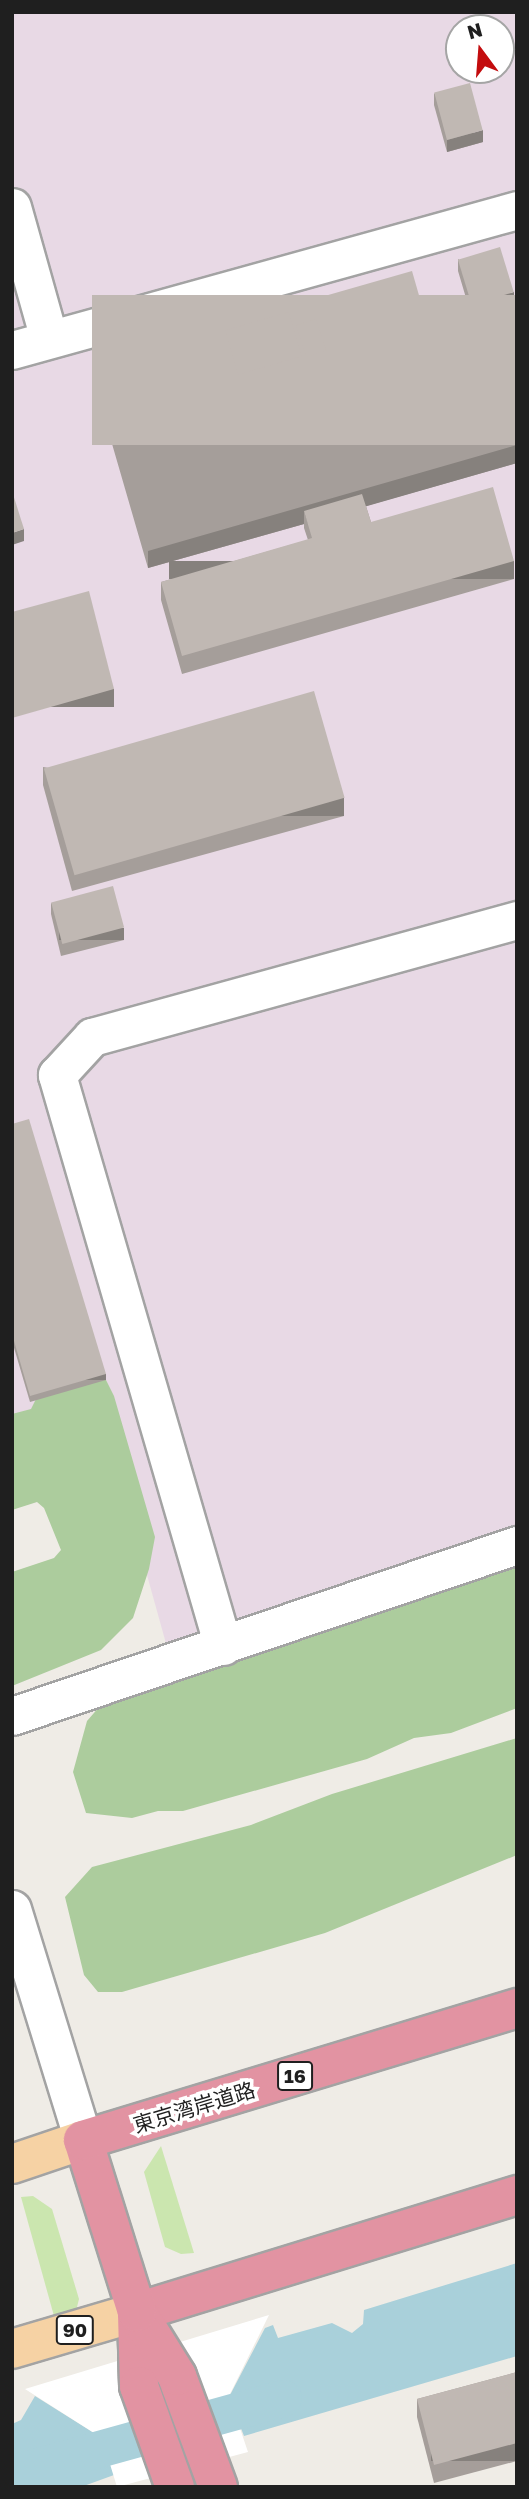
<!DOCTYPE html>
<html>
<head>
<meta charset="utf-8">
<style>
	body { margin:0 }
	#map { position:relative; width:529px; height:2499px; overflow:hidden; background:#efece6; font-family:"Golos Text","Noto Sans JP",sans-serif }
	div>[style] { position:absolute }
	.industrial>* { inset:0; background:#e8d9e5 }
	.grass>* { inset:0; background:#cbe6af }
	.forest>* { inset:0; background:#accc9d }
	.water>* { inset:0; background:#a9d0da }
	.pier>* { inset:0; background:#fff }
	.canal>* { height:37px; margin:-18.5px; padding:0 18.5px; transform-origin:18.5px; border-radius:18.5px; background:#a9d0da }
	.roads { filter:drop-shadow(2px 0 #a3a3a3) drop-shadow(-2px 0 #a3a3a3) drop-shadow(0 2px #a3a3a3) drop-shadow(0 -2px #a3a3a3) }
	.minor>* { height:37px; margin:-18.5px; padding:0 18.5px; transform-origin:18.5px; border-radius:18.5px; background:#fff }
	.major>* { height:38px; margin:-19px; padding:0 19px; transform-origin:19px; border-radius:19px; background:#f6d2a4 }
	.highway>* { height:38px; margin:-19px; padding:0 19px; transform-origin:19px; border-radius:19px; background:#e293a2 }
	.wall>* { inset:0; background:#a59e9a }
	.shaded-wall>* { inset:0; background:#86817d; transform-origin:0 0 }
	.building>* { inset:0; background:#c0b8b3; transform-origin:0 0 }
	span { translate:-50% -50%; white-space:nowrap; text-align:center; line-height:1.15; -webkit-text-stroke:7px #fff; paint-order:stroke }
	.shield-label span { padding:2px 5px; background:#fff; border:2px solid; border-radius:5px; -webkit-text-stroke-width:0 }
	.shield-label { font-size:19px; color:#1f1f1f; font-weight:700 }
	.street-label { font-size:21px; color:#1f1f1f }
	.frame { position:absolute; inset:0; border:14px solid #1f1f1f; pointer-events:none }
	.north { position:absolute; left:445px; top:14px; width:70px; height:70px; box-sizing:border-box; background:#fff; border:2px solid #a5a5a5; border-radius:50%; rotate:344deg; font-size:19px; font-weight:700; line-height:28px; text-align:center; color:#1f1f1f }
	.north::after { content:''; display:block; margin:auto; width:24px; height:32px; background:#c30c0e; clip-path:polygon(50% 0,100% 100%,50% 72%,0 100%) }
</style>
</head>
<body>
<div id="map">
	<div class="industrial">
		<i style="clip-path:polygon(evenodd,12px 12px,517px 12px,517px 1592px,182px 1701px,120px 1478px,12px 1509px,12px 12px,459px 28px,501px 28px,501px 70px,459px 70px,459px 28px)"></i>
	</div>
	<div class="grass">
		<i style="clip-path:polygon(161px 2146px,194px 2253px,181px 2254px,165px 2247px,144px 2172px)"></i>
		<i style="clip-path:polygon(33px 2196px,52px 2209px,79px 2299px,76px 2311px,54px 2316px,21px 2197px)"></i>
	</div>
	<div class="forest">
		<i style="clip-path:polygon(103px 1374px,114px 1396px,155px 1537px,149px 1569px,133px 1618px,101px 1650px,12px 1686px,12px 1572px,54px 1558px,61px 1550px,44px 1508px,37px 1502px,12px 1510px,12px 1414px,31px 1409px,39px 1393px)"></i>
		<i style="clip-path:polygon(517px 1557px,517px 1708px,451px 1733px,414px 1738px,367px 1759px,183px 1811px,158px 1811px,132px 1818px,86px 1813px,73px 1772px,87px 1721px,100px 1706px,161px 1669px)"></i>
		<i style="clip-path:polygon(517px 1738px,517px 1855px,325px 1933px,122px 1992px,98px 1992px,84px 1975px,65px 1897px,92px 1867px,251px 1825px,332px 1794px)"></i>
	</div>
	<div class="water">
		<i style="clip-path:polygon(517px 2263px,517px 2356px,244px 2436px,229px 2397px,265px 2328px,273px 2325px,278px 2338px,332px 2323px,352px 2333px,363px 2324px,364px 2310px)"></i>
		<i style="clip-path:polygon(35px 2396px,102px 2438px,114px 2475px,81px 2487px,12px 2487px,12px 2424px,21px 2420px)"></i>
	</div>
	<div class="pier">
		<i style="clip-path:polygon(269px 2315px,229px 2396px,248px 2452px,117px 2487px,102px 2438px,25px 2389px)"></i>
	</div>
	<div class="canal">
		<i style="left:12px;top:2473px;width:281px;rotate:-15.5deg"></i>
	</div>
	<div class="roads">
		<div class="minor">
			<i style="left:12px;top:207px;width:137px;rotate:74.3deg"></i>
			<i style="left:12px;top:350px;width:524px;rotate:-15.49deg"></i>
			<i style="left:223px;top:1646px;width:595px;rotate:-106.21deg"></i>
			<i style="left:57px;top:1075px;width:52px;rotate:-47.4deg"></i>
			<i style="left:92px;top:1037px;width:441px;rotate:-15.4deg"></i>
			<i style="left:12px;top:1716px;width:533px;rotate:-18.71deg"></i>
			<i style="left:12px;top:1909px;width:242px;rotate:72.9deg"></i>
		</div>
		<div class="major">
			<i style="left:12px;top:2164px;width:75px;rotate:-18.7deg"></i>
			<i style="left:12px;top:2349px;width:130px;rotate:-16.5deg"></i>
		</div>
		<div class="highway">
			<i style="left:137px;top:2312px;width:398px;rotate:-17.1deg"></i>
			<i style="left:137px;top:2314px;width:72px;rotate:88.4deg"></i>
			<i style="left:139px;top:2386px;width:107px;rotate:70.4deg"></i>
			<i style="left:218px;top:2487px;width:118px;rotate:-110.3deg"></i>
			<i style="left:177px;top:2376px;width:75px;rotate:-122deg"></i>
			<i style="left:137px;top:2312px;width:180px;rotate:-107.4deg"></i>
			<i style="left:83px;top:2140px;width:454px;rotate:-16.9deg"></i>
		</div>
	</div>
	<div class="wall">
		<i style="clip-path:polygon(434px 93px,483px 142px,447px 152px,434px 105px)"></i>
		<i style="clip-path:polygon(458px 259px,514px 296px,517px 295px,517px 463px,366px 506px,371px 522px,514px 579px,182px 674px,161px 600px,161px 582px,308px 540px,304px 528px,304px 524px,148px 568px,108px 430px,108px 412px,236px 375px,226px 342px,226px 330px,302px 356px,303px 356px,296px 332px,296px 325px,326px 350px,328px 349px,317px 310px,317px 298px,424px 321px,469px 308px,458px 271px)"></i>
		<i style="clip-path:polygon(43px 767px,344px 816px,72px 891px,43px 785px)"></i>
		<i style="clip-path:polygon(51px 903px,124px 940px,61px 956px,51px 914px)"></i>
		<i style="clip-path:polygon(12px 1124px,106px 1380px,30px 1402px,12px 1341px)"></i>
		<i style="clip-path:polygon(517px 2372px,517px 2461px,434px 2483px,417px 2417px,417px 2399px)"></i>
	</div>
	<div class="shaded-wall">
		<i style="clip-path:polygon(483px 130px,483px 142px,447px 152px,447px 140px)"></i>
		<i style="clip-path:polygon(514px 292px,514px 304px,472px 317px,472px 305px)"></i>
		<i style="left:424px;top:312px;width:12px;height:99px;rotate:90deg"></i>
		<i style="clip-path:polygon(517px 445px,517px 463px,308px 523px,304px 511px,304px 524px,148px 568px,148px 551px)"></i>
		<i style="clip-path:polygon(24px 529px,24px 541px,12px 545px,12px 533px)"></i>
		<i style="left:514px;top:561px;width:18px;height:345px;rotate:90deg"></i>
		<i style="left:114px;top:689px;width:18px;height:106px;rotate:90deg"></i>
		<i style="left:344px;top:798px;width:18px;height:282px;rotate:90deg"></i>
		<i style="left:124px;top:928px;width:12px;height:65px;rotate:90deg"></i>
		<i style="left:106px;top:1374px;width:6px;height:79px;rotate:90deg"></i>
		<i style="left:517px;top:2443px;width:18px;height:86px;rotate:90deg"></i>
	</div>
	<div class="building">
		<i style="left:470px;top:83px;width:49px;height:37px;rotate:75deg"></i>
		<i style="left:500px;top:247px;width:47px;height:44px;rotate:73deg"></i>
		<i style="left:412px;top:271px;width:43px;height:99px;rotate:74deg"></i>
		<i style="left:517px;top:295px;width:150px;height:425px;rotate:90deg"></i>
		<i style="left:289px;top:312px;width:46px;height:66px;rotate:74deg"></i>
		<i style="left:316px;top:319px;width:33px;height:21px;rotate:72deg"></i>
		<i style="clip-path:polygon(493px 487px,514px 561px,182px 656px,161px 582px,312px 538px,304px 511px,362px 494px,371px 522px)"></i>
		<i style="clip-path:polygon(12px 491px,24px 529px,12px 533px)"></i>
		<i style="clip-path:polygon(89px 591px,114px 689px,12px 718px,12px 612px)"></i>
		<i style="left:314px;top:691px;width:111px;height:281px;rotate:74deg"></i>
		<i style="left:113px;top:886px;width:43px;height:64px;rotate:75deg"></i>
		<i style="clip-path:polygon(29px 1119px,106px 1374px,30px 1396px,12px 1334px,12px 1124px)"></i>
		<i style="clip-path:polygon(517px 2372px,517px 2443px,434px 2465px,417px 2399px)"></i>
	</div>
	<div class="shield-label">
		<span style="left:295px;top:2076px">16</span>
		<span style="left:75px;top:2330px">90</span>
	</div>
	<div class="street-label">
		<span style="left:194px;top:2107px;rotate:-17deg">東京湾岸道路</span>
	</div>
	<div class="frame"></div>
	<div class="north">N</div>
</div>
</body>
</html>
